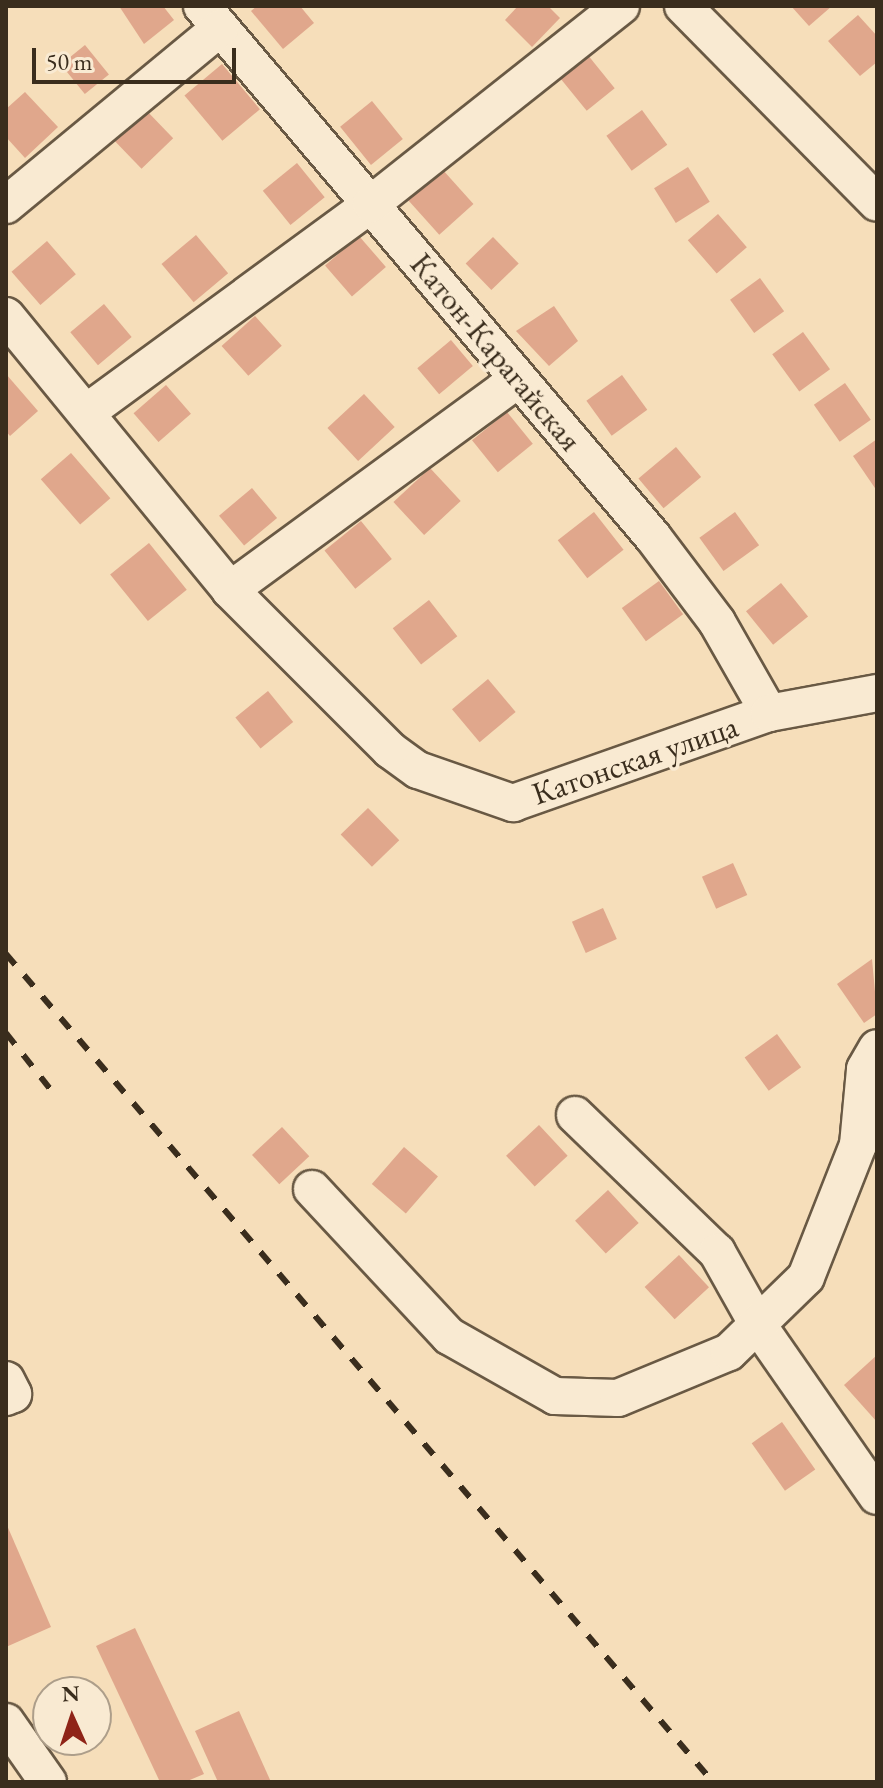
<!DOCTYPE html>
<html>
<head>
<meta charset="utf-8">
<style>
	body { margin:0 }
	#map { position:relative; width:883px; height:1788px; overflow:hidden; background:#f6deba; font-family:"EB Garamond",serif }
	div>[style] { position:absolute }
	.building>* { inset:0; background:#e0a78c; transform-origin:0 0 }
	.roads { filter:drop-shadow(2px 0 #695944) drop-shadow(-2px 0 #695944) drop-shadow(0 2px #695944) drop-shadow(0 -2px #695944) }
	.minor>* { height:36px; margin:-18px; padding:0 18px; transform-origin:18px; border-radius:18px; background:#f9ead2 }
	.rail>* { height:6px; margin-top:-3px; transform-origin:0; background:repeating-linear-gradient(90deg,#3a2d1d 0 14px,transparent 0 28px) }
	span { translate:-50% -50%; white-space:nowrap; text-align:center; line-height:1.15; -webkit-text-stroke:7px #f9ead2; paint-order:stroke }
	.street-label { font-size:32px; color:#3a2d1d }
	.frame { position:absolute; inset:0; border:8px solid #3a2d1d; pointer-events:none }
	.north { position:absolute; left:32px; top:1676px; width:80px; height:80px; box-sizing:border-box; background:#f9ead2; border:2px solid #ad9e8a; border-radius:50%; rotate:357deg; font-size:22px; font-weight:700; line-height:32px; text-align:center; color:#3a2d1d }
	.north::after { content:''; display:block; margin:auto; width:28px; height:36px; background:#8f2418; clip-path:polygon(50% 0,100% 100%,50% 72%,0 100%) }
	.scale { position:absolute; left:32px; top:48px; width:204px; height:36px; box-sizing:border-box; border:4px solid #3a2d1d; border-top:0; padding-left:10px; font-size:24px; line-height:28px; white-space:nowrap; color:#3a2d1d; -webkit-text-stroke:6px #f9ead2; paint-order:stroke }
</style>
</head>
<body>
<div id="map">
	<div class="building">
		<i style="clip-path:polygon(119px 6px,163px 6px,174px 20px,144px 44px)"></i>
		<i style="clip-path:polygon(257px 6px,300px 6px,314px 23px,283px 49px,251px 11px)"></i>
		<i style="clip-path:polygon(518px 6px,548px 6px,560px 18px,532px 47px,505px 20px)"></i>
		<i style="clip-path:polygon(791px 6px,832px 6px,809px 26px)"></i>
		<i style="clip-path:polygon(858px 15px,877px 36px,877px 62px,860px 76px,828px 41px)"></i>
		<i style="left:85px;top:45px;width:38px;height:31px;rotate:51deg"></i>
		<i style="left:587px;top:54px;width:44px;height:36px;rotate:51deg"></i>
		<i style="left:222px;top:64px;width:59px;height:49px;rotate:50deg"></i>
		<i style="clip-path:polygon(25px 92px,58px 127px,25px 158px,6px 137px,6px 109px)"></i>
		<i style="left:372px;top:101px;width:49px;height:41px;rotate:51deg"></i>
		<i style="left:144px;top:108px;width:42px;height:44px;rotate:46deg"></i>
		<i style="left:642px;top:110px;width:43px;height:44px;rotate:54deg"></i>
		<i style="left:297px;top:163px;width:44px;height:44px;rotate:51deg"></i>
		<i style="left:688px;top:167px;width:41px;height:40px;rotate:58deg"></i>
		<i style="left:442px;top:169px;width:47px;height:46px;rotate:48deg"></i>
		<i style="left:718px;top:214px;width:44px;height:40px;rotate:49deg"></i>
		<i style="left:196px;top:235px;width:50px;height:45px;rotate:50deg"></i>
		<i style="left:359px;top:236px;width:41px;height:45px;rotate:49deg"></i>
		<i style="left:493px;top:237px;width:37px;height:38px;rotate:46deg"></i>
		<i style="left:47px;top:241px;width:44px;height:47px;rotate:49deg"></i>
		<i style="left:760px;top:278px;width:41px;height:37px;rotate:54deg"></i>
		<i style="left:104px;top:304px;width:43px;height:44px;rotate:50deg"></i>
		<i style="clip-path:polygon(554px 306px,578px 341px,549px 366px,516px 331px)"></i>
		<i style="left:255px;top:316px;width:40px;height:45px;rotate:48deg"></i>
		<i style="left:803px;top:332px;width:46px;height:38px;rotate:54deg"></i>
		<i style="left:451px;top:340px;width:34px;height:44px;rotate:50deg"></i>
		<i style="clip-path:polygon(6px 374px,38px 411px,10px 436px,6px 431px)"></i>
		<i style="left:622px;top:375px;width:43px;height:44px;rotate:54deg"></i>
		<i style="left:845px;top:383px;width:45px;height:38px;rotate:55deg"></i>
		<i style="left:166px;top:385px;width:38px;height:43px;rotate:49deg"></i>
		<i style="left:364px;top:394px;width:45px;height:50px;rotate:47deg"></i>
		<i style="left:507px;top:412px;width:41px;height:45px;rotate:51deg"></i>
		<i style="clip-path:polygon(877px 439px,877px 491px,853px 456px)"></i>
		<i style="left:676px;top:447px;width:39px;height:49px;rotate:50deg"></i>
		<i style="left:71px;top:453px;width:60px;height:40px;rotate:49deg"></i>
		<i style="left:430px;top:468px;width:45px;height:50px;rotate:47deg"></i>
		<i style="left:252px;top:488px;width:39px;height:43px;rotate:50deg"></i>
		<i style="left:594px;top:512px;width:48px;height:46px;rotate:52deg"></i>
		<i style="left:735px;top:512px;width:41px;height:44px;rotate:54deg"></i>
		<i style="left:361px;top:521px;width:49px;height:47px;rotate:51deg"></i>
		<i style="left:149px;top:543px;width:60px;height:50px;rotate:51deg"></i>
		<i style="left:659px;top:581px;width:41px;height:46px;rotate:54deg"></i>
		<i style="left:781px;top:583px;width:43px;height:45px;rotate:51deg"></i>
		<i style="left:429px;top:600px;width:46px;height:46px;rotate:52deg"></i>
		<i style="left:488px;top:679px;width:43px;height:47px;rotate:50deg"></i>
		<i style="left:268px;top:691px;width:40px;height:42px;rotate:51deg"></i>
		<i style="left:368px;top:808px;width:45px;height:38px;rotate:46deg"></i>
		<i style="left:733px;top:863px;width:35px;height:34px;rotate:66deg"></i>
		<i style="left:603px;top:908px;width:34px;height:34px;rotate:66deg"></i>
		<i style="clip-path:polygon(872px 959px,877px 1014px,864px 1023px,837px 984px)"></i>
		<i style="left:777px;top:1034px;width:41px;height:40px;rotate:54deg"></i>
		<i style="left:539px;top:1125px;width:42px;height:45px;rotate:47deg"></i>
		<i style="left:282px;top:1127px;width:40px;height:41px;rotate:47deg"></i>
		<i style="left:404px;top:1147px;width:45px;height:49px;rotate:41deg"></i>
		<i style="left:608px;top:1190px;width:45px;height:45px;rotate:47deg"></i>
		<i style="left:679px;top:1255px;width:44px;height:47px;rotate:47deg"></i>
		<i style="clip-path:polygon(877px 1355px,877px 1422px,844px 1385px)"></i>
		<i style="left:782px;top:1422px;width:58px;height:37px;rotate:55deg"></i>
		<i style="clip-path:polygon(6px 1523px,51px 1627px,6px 1647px)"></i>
		<i style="clip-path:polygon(135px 1628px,204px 1774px,185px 1782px,160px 1782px,96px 1646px)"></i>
		<i style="clip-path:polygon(239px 1711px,271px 1782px,218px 1782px,195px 1731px)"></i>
	</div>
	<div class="roads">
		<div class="minor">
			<i style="left:202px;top:6px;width:697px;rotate:49.66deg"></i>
			<i style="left:653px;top:537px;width:106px;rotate:53deg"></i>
			<i style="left:717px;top:622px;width:105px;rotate:60.3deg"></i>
			<i style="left:683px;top:6px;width:276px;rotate:45.4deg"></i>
			<i style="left:6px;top:205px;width:278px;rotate:-39.6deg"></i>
			<i style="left:6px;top:316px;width:354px;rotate:50.7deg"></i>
			<i style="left:230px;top:590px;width:357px;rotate:-36.2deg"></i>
			<i style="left:87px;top:412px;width:352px;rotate:-36.2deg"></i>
			<i style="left:371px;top:204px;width:319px;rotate:-38.4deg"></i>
			<i style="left:230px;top:590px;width:226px;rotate:45deg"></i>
			<i style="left:390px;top:750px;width:34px;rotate:36deg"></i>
			<i style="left:418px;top:770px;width:101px;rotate:19.2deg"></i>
			<i style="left:513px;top:803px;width:271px;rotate:-19.4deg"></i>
			<i style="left:769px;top:713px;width:110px;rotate:-10.5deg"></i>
			<i style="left:575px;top:1115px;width:197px;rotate:44deg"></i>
			<i style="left:717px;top:1252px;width:84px;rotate:60.7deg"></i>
			<i style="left:758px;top:1325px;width:208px;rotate:55.2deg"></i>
			<i style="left:312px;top:1189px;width:201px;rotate:47deg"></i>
			<i style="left:449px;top:1336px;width:122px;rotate:29.5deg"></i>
			<i style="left:555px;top:1396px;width:63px;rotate:1.8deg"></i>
			<i style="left:618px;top:1398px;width:120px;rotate:-22.5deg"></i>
			<i style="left:729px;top:1352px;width:107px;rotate:-44.2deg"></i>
			<i style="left:806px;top:1277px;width:142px;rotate:-68.5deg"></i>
			<i style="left:858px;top:1145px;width:76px;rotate:-84.7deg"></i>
			<i style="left:865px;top:1069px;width:24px;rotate:-60deg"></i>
			<i style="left:6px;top:1380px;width:16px;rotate:63deg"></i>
			<i style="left:13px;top:1394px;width:8px;rotate:157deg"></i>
			<i style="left:6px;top:1722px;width:73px;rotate:55deg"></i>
		</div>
	</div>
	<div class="rail">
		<i style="left:6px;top:954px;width:1089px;rotate:49.51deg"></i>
		<i style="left:6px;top:1033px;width:73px;rotate:51.7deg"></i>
	</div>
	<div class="street-label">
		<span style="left:496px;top:352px;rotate:50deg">Катон-Карагайская</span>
		<span style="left:635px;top:760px;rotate:-19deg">Катонская улица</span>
	</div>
	<div class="frame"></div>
	<div class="north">N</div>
	<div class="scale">50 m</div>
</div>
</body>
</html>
